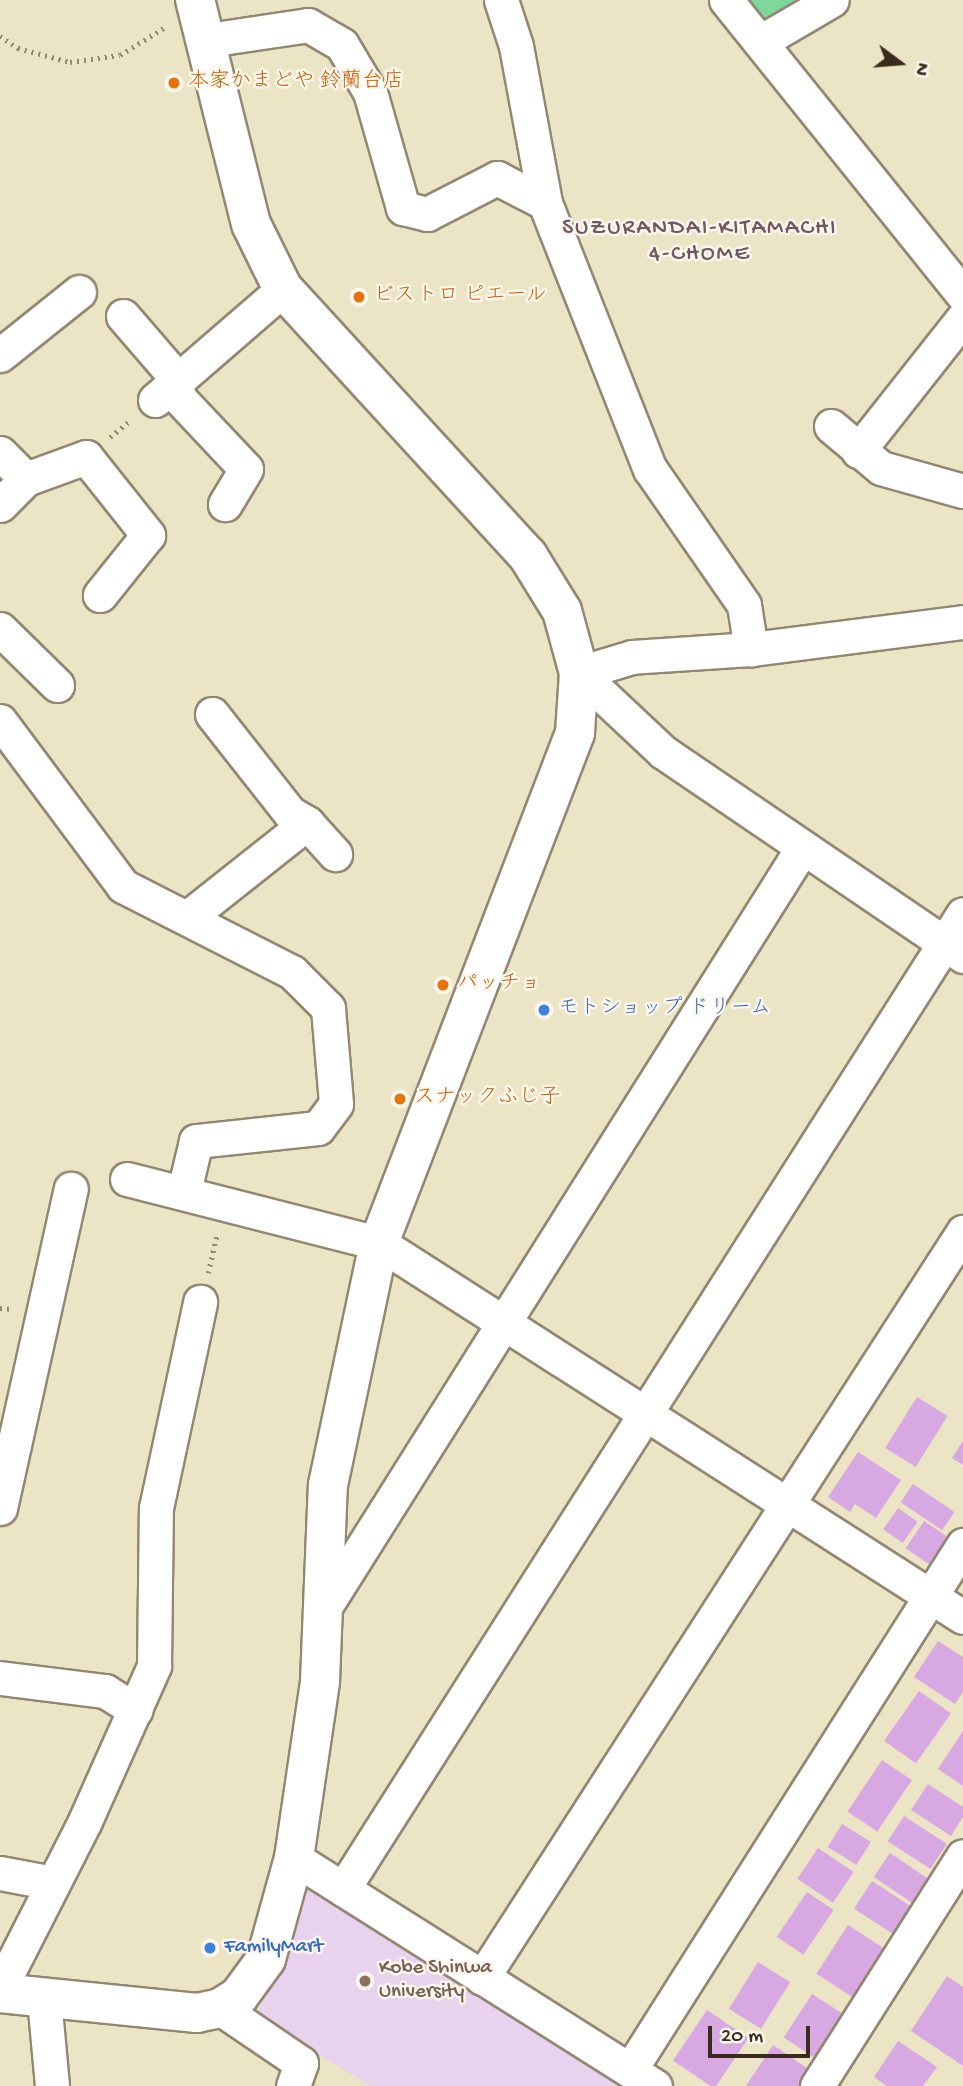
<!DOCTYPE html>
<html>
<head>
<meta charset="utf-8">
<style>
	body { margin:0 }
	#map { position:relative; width:963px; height:2086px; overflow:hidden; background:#ebe4c5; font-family:"Gochi Hand","Klee One",sans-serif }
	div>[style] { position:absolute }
	.built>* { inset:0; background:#e9d2ed }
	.green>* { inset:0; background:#80d79b }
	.building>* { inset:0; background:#d7a8e2; transform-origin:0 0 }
	.path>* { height:4.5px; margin-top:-2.25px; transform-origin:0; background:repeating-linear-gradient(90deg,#938772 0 2px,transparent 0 7px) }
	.roads { filter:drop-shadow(2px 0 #938772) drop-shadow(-2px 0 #938772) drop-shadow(0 2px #938772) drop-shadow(0 -2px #938772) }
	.street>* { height:33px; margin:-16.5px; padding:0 16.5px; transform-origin:16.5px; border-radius:16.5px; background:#fff }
	.secondary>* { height:38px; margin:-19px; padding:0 19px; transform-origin:19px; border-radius:19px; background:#fff }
	.dots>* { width:19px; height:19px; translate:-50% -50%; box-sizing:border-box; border:4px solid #fbf7ec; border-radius:50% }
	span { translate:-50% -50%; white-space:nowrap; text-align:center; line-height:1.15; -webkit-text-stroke:5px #fbf7ec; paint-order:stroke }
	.food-label { font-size:21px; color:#c56008 }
	.left { translate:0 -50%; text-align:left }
	.shop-label { font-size:21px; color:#366cbe }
	.education-label { font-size:21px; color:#785e54 }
	.neighbourhood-label { font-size:23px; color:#725663; letter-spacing:2px }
	.north { position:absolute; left:865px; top:28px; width:70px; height:70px; -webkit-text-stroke:5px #fbf7ec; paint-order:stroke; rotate:106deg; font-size:19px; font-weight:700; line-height:28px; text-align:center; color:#3b2a1e }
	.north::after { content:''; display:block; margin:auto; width:24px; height:32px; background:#3b2a1e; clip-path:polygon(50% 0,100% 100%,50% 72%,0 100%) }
	.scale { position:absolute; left:708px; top:2026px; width:102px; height:32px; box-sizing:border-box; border:4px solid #3b2a1e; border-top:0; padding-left:9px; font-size:21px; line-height:24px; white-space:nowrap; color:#3b2a1e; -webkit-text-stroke:5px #fbf7ec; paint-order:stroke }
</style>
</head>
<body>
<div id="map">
	<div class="built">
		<i style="clip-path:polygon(305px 1884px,621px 2086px,371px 2086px,255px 2016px,287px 1953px)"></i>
	</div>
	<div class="green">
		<i style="clip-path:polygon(736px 0,804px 0,757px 25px)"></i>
	</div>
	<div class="building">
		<i style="left:917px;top:1397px;width:36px;height:60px;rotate:32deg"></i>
		<i style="clip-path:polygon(963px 1441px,963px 1465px,952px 1458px)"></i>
		<i style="clip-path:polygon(858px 1452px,901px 1480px,876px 1518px,855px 1504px,850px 1512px,828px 1497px)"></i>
		<i style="left:913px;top:1484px;width:50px;height:22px;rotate:34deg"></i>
		<i style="left:898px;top:1508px;width:24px;height:26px;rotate:35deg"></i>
		<i style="left:924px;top:1521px;width:29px;height:33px;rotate:34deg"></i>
		<i style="clip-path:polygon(938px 1641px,963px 1657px,963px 1692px,955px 1704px,914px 1677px)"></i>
		<i style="left:919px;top:1691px;width:39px;height:61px;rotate:35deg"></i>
		<i style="clip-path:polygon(963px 1731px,963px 1786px,938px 1769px)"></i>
		<i style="left:882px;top:1760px;width:36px;height:62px;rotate:34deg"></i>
		<i style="clip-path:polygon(928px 1784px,963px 1807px,963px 1817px,951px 1836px,911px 1810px)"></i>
		<i style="left:904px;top:1816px;width:51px;height:30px;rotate:33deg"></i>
		<i style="left:842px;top:1824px;width:34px;height:27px;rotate:32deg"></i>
		<i style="left:818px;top:1848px;width:43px;height:37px;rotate:34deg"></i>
		<i style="left:890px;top:1853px;width:50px;height:29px;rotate:34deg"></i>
		<i style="left:872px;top:1881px;width:48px;height:33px;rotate:33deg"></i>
		<i style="left:807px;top:1892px;width:32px;height:54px;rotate:34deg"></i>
		<i style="left:848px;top:1925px;width:45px;height:58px;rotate:33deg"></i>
		<i style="left:758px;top:1962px;width:38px;height:55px;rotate:32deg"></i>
		<i style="clip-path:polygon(947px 1976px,963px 1987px,963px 2066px,911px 2031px)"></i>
		<i style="left:812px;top:1994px;width:42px;height:52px;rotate:33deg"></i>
		<i style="left:707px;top:2010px;width:50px;height:61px;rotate:34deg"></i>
		<i style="clip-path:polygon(898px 2041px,937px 2067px,923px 2086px,887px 2086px,874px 2077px)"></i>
		<i style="clip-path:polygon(773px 2045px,813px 2072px,804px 2086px,746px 2086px)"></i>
	</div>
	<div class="path">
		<i style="left:0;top:36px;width:22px;rotate:34deg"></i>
		<i style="left:18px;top:48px;width:54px;rotate:15.1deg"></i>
		<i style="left:70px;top:62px;width:50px;rotate:-8deg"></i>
		<i style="left:120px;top:55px;width:55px;rotate:-31.7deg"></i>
		<i style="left:110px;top:437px;width:26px;rotate:-39deg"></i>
		<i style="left:208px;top:1273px;width:40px;rotate:-77deg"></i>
		<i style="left:0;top:1308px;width:12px;rotate:5deg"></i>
	</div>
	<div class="roads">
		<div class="street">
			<i style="left:501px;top:0;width:48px;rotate:71.9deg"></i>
			<i style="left:516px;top:46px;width:160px;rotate:79.5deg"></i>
			<i style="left:545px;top:203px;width:286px;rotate:68.5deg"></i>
			<i style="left:650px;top:469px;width:165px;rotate:55.3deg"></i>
			<i style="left:744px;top:605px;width:45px;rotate:81deg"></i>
			<i style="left:726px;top:0;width:378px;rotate:51.2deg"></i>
			<i style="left:208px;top:40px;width:101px;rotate:-8.5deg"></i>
			<i style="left:308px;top:25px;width:39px;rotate:30deg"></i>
			<i style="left:342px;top:45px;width:55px;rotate:59.2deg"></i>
			<i style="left:370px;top:92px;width:121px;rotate:74.1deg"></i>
			<i style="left:403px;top:208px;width:25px;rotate:14deg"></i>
			<i style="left:427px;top:214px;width:79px;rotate:-27.2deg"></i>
			<i style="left:497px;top:178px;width:54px;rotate:27.5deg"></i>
			<i style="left:760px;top:42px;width:83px;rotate:-30.3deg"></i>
			<i style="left:123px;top:316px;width:75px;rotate:49.3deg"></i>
			<i style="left:172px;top:373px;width:27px;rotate:73deg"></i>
			<i style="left:180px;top:399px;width:96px;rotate:46.7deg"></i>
			<i style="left:246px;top:469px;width:41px;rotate:121deg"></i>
			<i style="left:0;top:355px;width:101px;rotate:-38.6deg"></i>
			<i style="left:155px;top:400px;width:169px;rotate:-40.9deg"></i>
			<i style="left:831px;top:426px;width:65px;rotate:40deg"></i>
			<i style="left:881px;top:468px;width:85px;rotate:15.7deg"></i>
			<i style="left:858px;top:451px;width:169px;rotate:-51.7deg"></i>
			<i style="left:0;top:453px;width:37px;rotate:45deg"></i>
			<i style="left:0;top:505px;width:37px;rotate:-45deg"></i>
			<i style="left:26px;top:479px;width:64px;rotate:-20.1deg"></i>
			<i style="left:86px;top:457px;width:100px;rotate:51.5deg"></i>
			<i style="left:148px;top:535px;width:77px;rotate:128.7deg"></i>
			<i style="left:963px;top:622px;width:214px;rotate:172.7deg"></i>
			<i style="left:751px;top:649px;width:119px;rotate:176.2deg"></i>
			<i style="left:632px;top:657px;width:55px;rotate:163.2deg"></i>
			<i style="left:579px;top:673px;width:115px;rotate:43.2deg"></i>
			<i style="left:663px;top:752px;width:363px;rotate:34.2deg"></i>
			<i style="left:0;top:629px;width:80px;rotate:44.5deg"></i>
			<i style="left:212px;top:714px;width:126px;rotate:51.8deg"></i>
			<i style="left:290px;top:813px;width:20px;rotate:30deg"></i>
			<i style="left:307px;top:823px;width:42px;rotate:47.9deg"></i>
			<i style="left:0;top:721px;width:206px;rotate:53.3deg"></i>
			<i style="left:123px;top:886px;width:190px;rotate:27deg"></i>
			<i style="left:292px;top:972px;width:51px;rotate:45deg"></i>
			<i style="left:328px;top:1008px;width:96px;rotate:85.2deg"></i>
			<i style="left:336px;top:1104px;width:30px;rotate:127deg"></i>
			<i style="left:318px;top:1128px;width:123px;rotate:173.9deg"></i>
			<i style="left:196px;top:1141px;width:51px;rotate:103.5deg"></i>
			<i style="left:187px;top:918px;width:153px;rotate:-38.4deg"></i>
			<i style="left:127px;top:1179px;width:260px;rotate:14.3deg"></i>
			<i style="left:379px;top:1243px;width:693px;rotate:32.64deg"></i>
			<i style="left:0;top:1508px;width:327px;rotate:-77.5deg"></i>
			<i style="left:323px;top:1610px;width:901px;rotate:-57.83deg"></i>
			<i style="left:0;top:1678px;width:106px;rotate:7.1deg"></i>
			<i style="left:105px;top:1691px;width:36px;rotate:32deg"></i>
			<i style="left:294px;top:1858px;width:427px;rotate:32.3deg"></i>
			<i style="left:0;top:1873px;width:54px;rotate:10.7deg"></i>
			<i style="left:343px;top:1889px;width:1155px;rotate:-57.55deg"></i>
			<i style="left:482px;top:1978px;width:888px;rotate:-57.19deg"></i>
			<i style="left:0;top:1988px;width:187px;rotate:-63deg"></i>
			<i style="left:85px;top:1821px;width:170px;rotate:-66deg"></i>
			<i style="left:154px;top:1666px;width:158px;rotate:-89.3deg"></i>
			<i style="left:156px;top:1508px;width:211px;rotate:-77.9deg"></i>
			<i style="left:44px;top:1999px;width:87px;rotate:84.7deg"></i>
			<i style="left:220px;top:2008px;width:98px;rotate:34.2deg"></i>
			<i style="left:301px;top:2063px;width:24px;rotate:109deg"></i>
			<i style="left:630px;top:2070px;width:622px;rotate:-57.61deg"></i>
			<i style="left:817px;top:2086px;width:272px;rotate:-57.6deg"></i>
		</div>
		<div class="secondary">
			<i style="left:0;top:1993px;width:198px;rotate:5.8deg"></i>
			<i style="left:197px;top:2013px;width:24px;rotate:-12deg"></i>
			<i style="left:220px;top:2008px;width:22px;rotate:-32deg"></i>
			<i style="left:239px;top:1996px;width:46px;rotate:-53.9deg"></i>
			<i style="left:266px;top:1959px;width:105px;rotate:-74.5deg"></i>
			<i style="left:294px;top:1858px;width:179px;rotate:-81.6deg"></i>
			<i style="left:320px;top:1681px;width:196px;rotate:-87.7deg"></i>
			<i style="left:328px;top:1485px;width:247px;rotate:-78.1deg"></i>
			<i style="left:379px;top:1243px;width:546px;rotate:-68.98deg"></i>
			<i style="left:575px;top:733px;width:60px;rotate:-86.2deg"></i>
			<i style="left:579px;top:673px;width:64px;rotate:-105.3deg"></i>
			<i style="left:562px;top:611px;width:65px;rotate:-121.7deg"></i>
			<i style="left:528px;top:556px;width:362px;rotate:-132.5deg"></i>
			<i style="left:283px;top:289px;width:72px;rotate:-116.2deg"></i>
			<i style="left:251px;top:224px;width:231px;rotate:-104deg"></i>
		</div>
	</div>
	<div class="dots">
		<i style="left:174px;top:83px;background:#e8710a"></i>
		<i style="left:359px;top:297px;background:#e8710a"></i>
		<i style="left:443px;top:985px;background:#e8710a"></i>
		<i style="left:544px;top:1010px;background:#3f7fe0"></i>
		<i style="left:400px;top:1099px;background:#e8710a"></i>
		<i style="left:210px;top:1948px;background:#3f7fe0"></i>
		<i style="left:365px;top:1981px;background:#8d6e63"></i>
	</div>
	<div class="food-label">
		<span class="left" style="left:188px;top:83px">本家かまどや 鈴蘭台店</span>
		<span class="left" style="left:373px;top:297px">ビストロ ピエール</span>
		<span class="left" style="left:457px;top:985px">パッチョ</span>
		<span class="left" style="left:414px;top:1099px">スナックふじ子</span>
	</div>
	<div class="shop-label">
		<span class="left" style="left:558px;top:1010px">モトショップ ドリーム</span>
		<span class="left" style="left:224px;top:1948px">FamilyMart</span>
	</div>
	<div class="education-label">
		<span class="left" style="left:379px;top:1981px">Kobe Shinwa<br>University</span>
	</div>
	<div class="neighbourhood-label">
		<span style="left:700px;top:242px">SUZURANDAI-KITAMACHI<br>4-CHOME</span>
	</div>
	<div class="north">N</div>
	<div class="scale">20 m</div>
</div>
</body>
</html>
